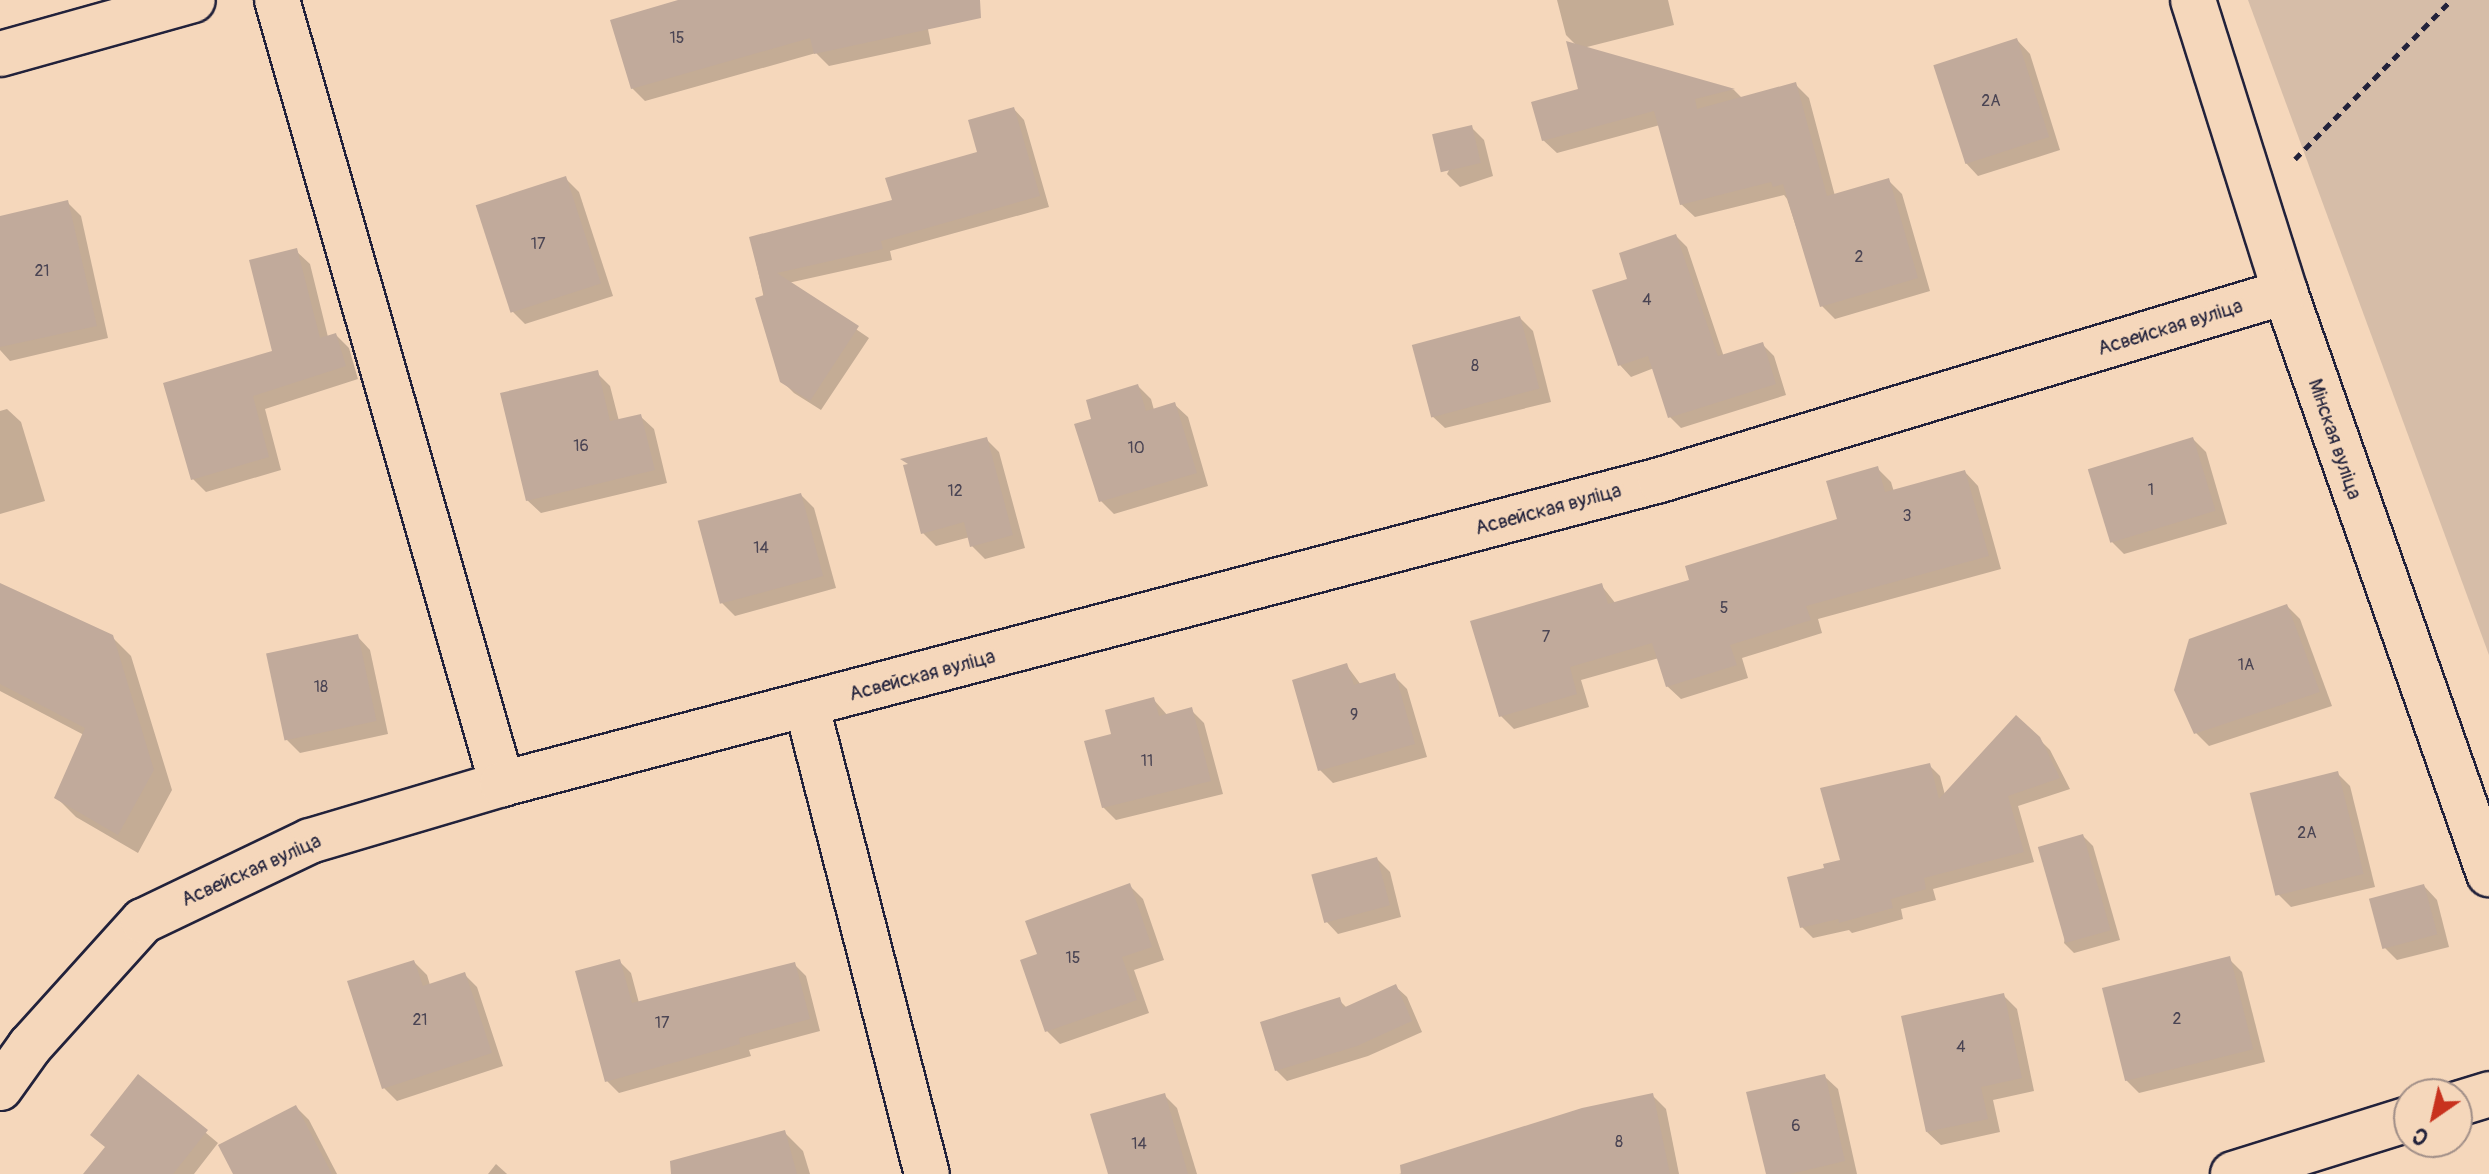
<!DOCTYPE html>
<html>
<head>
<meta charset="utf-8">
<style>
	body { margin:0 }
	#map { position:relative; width:2489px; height:1174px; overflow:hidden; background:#f5d7bb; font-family:Pangolin,sans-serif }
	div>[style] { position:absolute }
	.green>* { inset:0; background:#d6bda8 }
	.shadow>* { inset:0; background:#0003 }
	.building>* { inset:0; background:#c1aa9b; transform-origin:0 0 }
	.path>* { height:5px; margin-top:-2.5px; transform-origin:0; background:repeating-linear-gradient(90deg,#22223b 0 8px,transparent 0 14px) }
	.roads { filter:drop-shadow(2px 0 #22223b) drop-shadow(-2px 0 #22223b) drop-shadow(0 2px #22223b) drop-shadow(0 -2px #22223b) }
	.street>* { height:44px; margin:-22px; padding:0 22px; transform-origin:22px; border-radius:22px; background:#f5d7bb }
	span { translate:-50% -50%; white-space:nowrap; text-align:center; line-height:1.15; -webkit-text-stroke:7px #f5d7bb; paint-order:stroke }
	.number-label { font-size:16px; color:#4a4453 }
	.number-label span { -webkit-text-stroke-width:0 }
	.street-label { font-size:20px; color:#22223b }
	.north { position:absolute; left:2393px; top:1078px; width:80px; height:80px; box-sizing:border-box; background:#f5d7bb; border:2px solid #a18f88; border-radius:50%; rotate:214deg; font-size:22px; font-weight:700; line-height:32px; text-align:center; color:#22223b }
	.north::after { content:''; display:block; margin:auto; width:28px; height:36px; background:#c8321e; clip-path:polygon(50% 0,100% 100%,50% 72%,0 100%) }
</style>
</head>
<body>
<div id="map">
	<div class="green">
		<i style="clip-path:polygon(2248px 0,2489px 0,2489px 655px)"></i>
	</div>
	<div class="shadow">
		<i style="clip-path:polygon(685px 0,922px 0,931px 44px,829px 66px,816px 53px,645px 101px,632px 88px)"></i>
		<i style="clip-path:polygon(1557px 0,1668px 0,1674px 25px,1583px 48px,1734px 90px,1743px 99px,1796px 85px,1809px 98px,1835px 196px,1888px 180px,1902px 194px,1930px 291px,1835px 319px,1822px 306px,1787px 199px,1784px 195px,1695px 217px,1681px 204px,1660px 125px,1557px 153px,1543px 140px,1580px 90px,1577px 46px,1566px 35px)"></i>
		<i style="clip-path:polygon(2017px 40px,2030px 54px,2060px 150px,1978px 176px,1965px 162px)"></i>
		<i style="clip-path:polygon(1014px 109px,1024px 120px,1049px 207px,890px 251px,892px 260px,788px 283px,869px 338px,821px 410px,794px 393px,782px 381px,751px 239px,894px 201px,979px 153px)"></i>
		<i style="clip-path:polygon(1471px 127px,1484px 140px,1493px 176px,1460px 187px,1447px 174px)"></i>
		<i style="clip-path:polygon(566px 179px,579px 192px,613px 296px,525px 324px,512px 311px)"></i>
		<i style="clip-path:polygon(68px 203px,81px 216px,108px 338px,10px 361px,0 350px,0 218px)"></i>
		<i style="clip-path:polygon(1676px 236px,1687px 247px,1724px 357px,1763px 345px,1774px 356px,1786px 395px,1681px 428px,1670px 417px,1654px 368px,1631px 377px,1620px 365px,1630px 280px)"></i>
		<i style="clip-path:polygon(296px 251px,310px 264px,328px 337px,336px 335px,349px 348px,358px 379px,265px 409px,281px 470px,206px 492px,193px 479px,275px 353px)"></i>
		<i style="clip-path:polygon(1520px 318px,1533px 331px,1551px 402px,1445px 428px,1431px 415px)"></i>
		<i style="clip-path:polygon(597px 373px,610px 386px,619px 421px,640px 416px,654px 429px,667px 483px,541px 513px,527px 500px)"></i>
		<i style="clip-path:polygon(1138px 386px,1151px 399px,1154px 410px,1174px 404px,1188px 417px,1208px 486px,1114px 514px,1101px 501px,1093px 420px)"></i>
		<i style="clip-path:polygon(7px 409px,21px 422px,45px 501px,0 514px,0 411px)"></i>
		<i style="clip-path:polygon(986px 439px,999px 452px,1025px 548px,985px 559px,972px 546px,970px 537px,936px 546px,923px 533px)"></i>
		<i style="clip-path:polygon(2193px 439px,2206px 452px,2227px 524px,2124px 554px,2111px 541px)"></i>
		<i style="clip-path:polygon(1878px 469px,1891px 482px,1894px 492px,1965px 472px,1978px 486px,2001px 569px,1818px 619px,1822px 633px,1742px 658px,1748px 678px,1681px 699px,1667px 686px,1659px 658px,1581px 680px,1589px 707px,1514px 729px,1501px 716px,1601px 585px,1616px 604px,1692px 581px,1839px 520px)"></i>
		<i style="clip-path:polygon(801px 495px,814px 508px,836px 588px,735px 616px,722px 603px)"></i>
		<i style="clip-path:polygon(0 585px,112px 637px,131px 656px,172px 790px,138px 853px,76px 817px,57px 798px,84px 735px,0 691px)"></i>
		<i style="clip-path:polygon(2287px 606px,2300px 619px,2332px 706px,2209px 746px,2196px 733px)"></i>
		<i style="clip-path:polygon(357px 636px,370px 650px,388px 734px,300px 753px,287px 740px)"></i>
		<i style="clip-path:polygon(1347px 666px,1361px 685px,1394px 676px,1407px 689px,1427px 757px,1333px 783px,1320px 770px)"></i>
		<i style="clip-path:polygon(1154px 700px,1168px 716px,1191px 710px,1204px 723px,1223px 794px,1116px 820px,1103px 807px,1113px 735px)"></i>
		<i style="clip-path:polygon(2038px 738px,2050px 750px,2070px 789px,2018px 806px,2034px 862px,1933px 889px,1936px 900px,1901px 909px,1903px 919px,1852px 933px,1849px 930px,1813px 938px,1802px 927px,1826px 869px,1842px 861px,1929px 765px,1940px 776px,1945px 795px)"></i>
		<i style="clip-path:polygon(2337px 773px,2350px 786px,2375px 887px,2291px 907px,2278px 894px)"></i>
		<i style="clip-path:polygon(2083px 836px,2093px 846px,2120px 940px,2074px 953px,2064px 943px)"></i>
		<i style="clip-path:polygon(1377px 859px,1390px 872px,1401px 917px,1338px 934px,1325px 920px)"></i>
		<i style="clip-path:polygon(1130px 886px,1143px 899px,1164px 960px,1134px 970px,1149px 1013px,1060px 1044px,1047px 1031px)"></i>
		<i style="clip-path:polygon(2424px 886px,2437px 900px,2449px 947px,2397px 960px,2384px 947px)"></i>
		<i style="clip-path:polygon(2229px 959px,2242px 972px,2265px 1062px,2139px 1093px,2126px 1080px)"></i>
		<i style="clip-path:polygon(619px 961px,631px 973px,639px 1003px,794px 964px,806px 976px,820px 1031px,749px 1050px,751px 1056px,619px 1093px,607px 1081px)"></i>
		<i style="clip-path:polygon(414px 962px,427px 975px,430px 985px,464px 974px,477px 987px,503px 1066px,397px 1101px,384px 1088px)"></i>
		<i style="clip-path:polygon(1395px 986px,1407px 997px,1422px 1032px,1368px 1056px,1287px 1081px,1276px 1070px,1339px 1000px,1347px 1008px)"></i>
		<i style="clip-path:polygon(2004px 996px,2017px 1009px,2034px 1091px,1993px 1100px,2000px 1132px,1941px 1145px,1927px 1132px)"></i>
		<i style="clip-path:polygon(1824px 1076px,1838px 1089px,1857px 1174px,1768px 1174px)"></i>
		<i style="clip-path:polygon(139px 1077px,218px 1143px,194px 1174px,86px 1174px,106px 1148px)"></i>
		<i style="clip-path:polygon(1164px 1095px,1177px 1108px,1197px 1174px,1110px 1174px)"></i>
		<i style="clip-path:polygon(1653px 1096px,1666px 1109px,1679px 1174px,1399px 1174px)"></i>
		<i style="clip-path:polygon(296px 1107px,309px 1120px,337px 1174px,236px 1174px)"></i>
		<i style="clip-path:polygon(784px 1132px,803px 1151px,810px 1174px,713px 1174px)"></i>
		<i style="clip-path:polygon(496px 1164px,507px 1174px,488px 1174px)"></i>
	</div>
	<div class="building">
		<i style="clip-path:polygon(678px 0,980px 0,981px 18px,814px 54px,810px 38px,631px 89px,610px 20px)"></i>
		<i style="left:2017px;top:38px;width:104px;height:88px;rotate:72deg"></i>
		<i style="clip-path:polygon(1566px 41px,1735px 89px,1695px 99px,1697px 109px,1796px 82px,1827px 196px,1889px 178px,1918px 278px,1820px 307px,1783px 184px,1773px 187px,1771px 182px,1680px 205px,1654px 111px,1542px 141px,1531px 102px,1578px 89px)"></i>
		<i style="clip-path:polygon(1014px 107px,1040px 196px,881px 241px,883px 249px,777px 273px,859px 326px,810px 401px,780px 382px,755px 298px,764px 295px,749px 237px,892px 200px,885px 178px,977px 152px,968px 120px)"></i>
		<i style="left:1472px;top:125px;width:39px;height:41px;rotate:77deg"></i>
		<i style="left:566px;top:176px;width:113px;height:95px;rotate:72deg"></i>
		<i style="clip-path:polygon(68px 200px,97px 326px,0 347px,0 216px)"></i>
		<i style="clip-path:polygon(1676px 234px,1718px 356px,1763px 342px,1776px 384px,1668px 418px,1648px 356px,1618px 366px,1592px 290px,1627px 279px,1619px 253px)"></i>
		<i style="clip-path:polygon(297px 248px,320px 338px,336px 333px,346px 366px,253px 396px,269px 457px,191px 480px,163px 383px,272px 351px,249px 260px)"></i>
		<i style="left:1520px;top:316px;width:75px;height:112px;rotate:75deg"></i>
		<i style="clip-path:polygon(598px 370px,610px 421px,641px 414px,655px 470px,526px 501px,500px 393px)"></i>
		<i style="clip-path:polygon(1138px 384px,1146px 411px,1175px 402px,1197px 473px,1099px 502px,1074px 424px,1091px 419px,1086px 400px)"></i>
		<i style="clip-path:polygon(987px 437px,1013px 535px,970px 547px,964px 522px,921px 534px,903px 465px,908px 464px,900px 459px)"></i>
		<i style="left:2193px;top:437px;width:77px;height:110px;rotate:73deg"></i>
		<i style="clip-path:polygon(1878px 466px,1885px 492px,1965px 470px,1989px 556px,1806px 606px,1811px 620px,1730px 645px,1737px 665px,1666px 687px,1652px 643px,1570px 667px,1577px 694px,1499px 717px,1470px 621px,1602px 583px,1608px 604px,1689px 580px,1685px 566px,1837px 519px,1826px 481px)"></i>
		<i style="left:801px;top:493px;width:86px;height:107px;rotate:75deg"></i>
		<i style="clip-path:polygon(0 583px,113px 635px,154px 770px,118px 835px,54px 798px,85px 728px,0 684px)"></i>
		<i style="clip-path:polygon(2287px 604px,2320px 692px,2194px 734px,2174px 690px,2189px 639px)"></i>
		<i style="left:358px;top:634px;width:89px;height:94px;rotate:78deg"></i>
		<i style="clip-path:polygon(1347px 663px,1354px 685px,1395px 673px,1415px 744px,1318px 771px,1292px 680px)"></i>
		<i style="clip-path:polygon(1154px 697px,1159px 716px,1192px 707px,1211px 781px,1102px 808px,1084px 741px,1111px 734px,1105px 710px)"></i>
		<i style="clip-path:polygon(2016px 715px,2040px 737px,2060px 778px,2008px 796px,2024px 852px,1924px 878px,1926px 889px,1891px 899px,1893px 908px,1839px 923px,1838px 919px,1800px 928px,1787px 877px,1824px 868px,1823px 864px,1840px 860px,1820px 788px,1930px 763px,1939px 799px)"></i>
		<i style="left:2338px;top:771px;width:106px;height:91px;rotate:76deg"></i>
		<i style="left:2083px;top:834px;width:100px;height:47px;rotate:74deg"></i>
		<i style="left:1377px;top:857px;width:50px;height:68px;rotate:75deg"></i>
		<i style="clip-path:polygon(1130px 883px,1152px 947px,1122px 957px,1137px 1000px,1045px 1032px,1020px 960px,1037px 954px,1025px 921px)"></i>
		<i style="left:2424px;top:884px;width:52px;height:57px;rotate:75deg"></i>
		<i style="left:2230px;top:956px;width:96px;height:132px;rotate:76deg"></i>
		<i style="clip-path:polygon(620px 959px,632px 1003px,795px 962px,810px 1019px,739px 1038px,740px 1044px,605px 1082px,575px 971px)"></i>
		<i style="clip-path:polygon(414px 960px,423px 986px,465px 972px,492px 1053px,382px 1089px,347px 981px)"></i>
		<i style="clip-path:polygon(1396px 984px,1412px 1021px,1357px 1046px,1275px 1071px,1260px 1022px,1340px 997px,1343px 1008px)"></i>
		<i style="clip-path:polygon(2004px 993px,2022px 1078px,1981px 1087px,1988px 1119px,1926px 1132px,1901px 1016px)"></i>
		<i style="clip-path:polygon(138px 1074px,208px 1130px,173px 1174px,83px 1174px,105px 1147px,90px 1135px)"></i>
		<i style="clip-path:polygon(1825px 1074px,1845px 1161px,1790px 1174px,1766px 1174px,1746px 1092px)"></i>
		<i style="clip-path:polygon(1165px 1093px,1188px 1174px,1108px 1174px,1090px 1114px)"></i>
		<i style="clip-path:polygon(1653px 1093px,1670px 1174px,1401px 1174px,1400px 1165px,1582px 1108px)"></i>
		<i style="clip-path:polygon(296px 1105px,332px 1174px,233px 1174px,218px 1145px)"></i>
		<i style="clip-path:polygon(785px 1130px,797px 1174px,671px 1174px,670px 1161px)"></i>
	</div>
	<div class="path">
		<i style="left:2295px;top:159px;width:223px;rotate:-45.5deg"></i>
	</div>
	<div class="roads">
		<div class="street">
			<i style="left:277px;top:0;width:816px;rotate:73.99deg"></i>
			<i style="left:2193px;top:0;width:306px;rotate:72.5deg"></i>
			<i style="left:2285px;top:292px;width:617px;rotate:70.68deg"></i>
			<i style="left:0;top:54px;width:200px;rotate:-15.6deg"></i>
			<i style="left:807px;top:707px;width:482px;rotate:75.6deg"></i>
			<i style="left:0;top:1088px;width:52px;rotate:-54.5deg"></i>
			<i style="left:30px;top:1046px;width:169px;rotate:-47.9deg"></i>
			<i style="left:143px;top:921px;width:185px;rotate:-25.6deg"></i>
			<i style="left:310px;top:841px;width:200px;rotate:-16.5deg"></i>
			<i style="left:502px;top:784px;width:1197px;rotate:-14.71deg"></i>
			<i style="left:1660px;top:480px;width:653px;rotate:-16.74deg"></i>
			<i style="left:2457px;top:1104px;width:34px;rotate:-17deg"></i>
			<i style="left:2233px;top:1174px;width:184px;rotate:-17.4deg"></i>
		</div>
	</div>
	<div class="number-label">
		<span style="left:677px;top:38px">15</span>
		<span style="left:1991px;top:101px">2А</span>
		<span style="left:538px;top:244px">17</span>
		<span style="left:1859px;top:257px">2</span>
		<span style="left:42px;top:271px">21</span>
		<span style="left:1647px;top:300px">4</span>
		<span style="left:1475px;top:366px">8</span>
		<span style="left:581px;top:446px">16</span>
		<span style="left:1136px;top:448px">10</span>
		<span style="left:2151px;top:490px">1</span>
		<span style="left:955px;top:491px">12</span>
		<span style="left:1907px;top:516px">3</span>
		<span style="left:761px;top:548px">14</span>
		<span style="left:1724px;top:608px">5</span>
		<span style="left:1546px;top:637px">7</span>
		<span style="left:2246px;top:665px">1А</span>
		<span style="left:321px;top:687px">18</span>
		<span style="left:1354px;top:715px">9</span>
		<span style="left:1147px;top:761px">11</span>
		<span style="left:2307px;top:833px">2А</span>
		<span style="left:1073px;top:958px">15</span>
		<span style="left:2177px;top:1019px">2</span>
		<span style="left:420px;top:1020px">21</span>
		<span style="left:662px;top:1023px">17</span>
		<span style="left:1961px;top:1047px">4</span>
		<span style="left:1796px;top:1126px">6</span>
		<span style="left:1619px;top:1142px">8</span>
		<span style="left:1139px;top:1144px">14</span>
	</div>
	<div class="street-label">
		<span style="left:2170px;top:327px;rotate:-17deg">Асвейская вуліца</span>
		<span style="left:2335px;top:439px;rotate:71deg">Мінская вуліца</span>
		<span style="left:1548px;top:509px;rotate:-15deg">Асвейская вуліца</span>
		<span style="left:922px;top:675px;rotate:-15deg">Асвейская вуліца</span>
		<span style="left:251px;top:870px;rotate:-24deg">Асвейская вуліца</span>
	</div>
	<div class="north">С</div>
</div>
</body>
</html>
